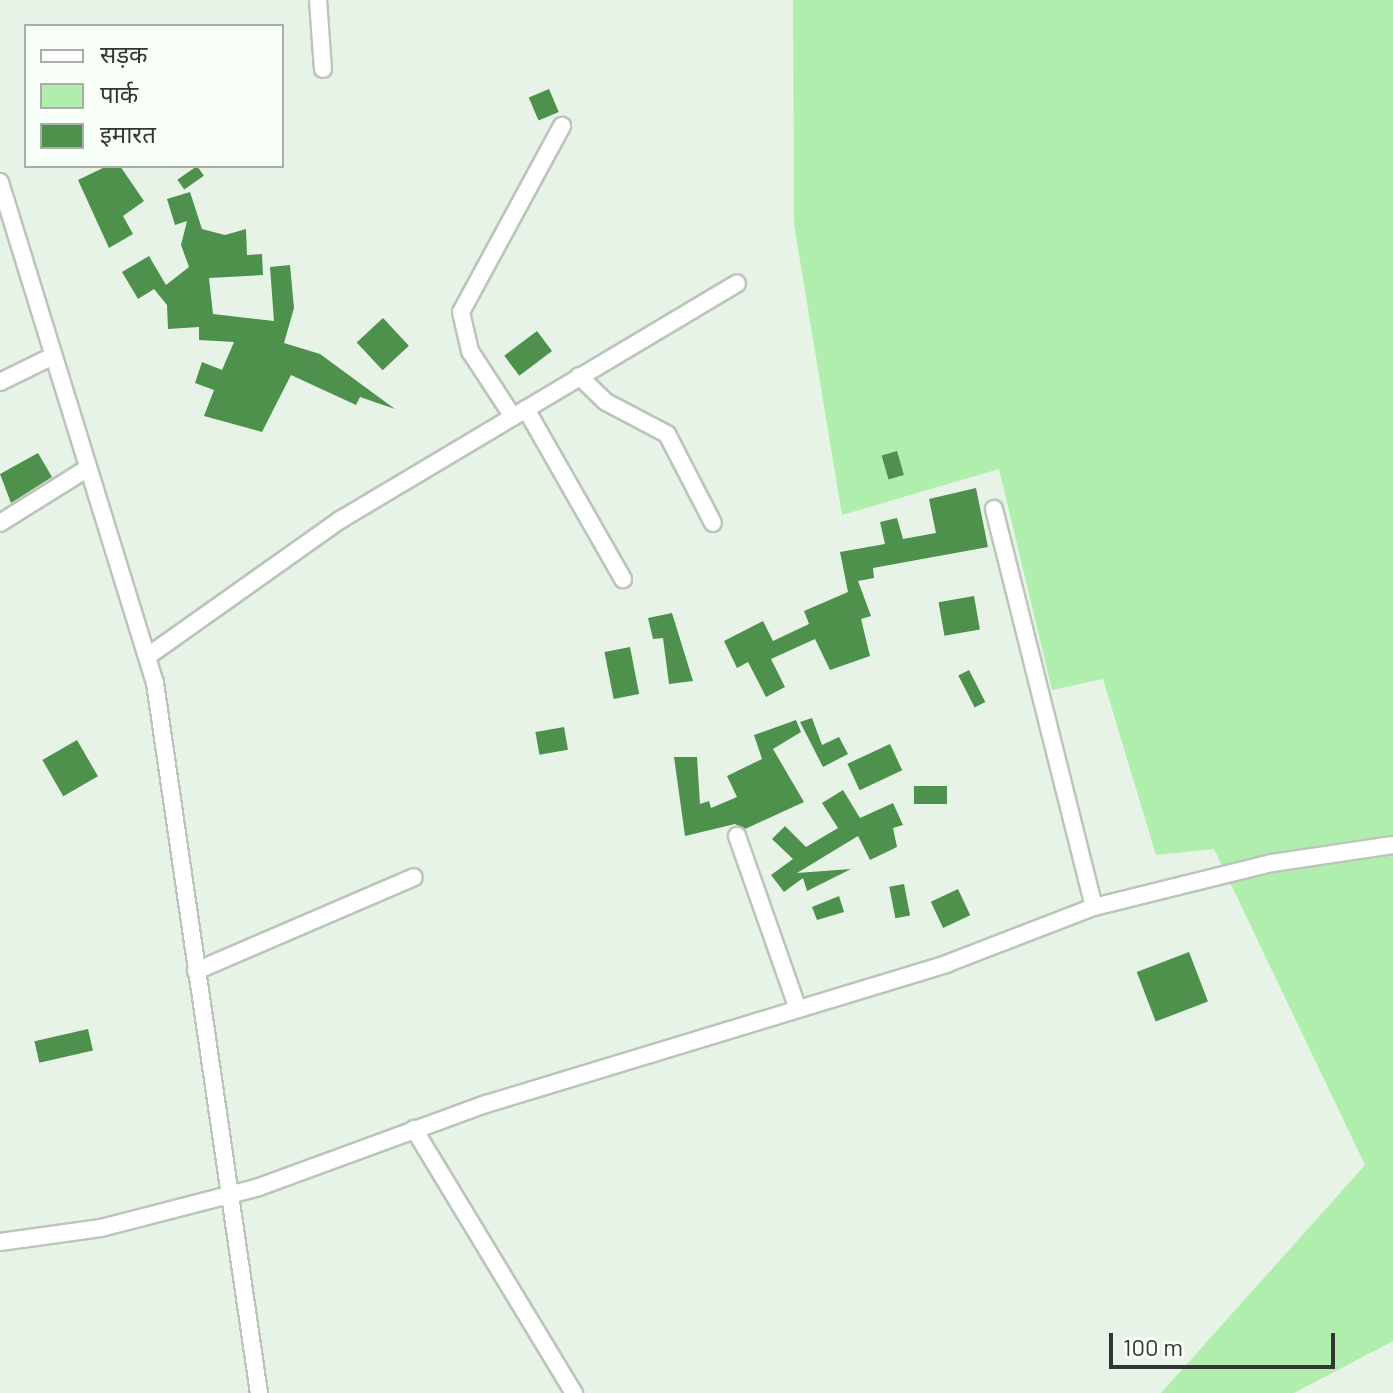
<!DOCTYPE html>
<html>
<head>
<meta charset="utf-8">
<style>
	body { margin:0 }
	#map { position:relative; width:1393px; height:1393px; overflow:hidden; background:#e8f3e7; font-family:Barlow,"Noto Sans Devanagari",sans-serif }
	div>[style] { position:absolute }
	.green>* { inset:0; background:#b0eeae }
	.building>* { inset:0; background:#4d914d; transform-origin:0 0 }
	.roads { filter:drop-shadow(2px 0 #bbc5ba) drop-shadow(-2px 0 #bbc5ba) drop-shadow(0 2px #bbc5ba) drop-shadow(0 -2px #bbc5ba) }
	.minor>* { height:16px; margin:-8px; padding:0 8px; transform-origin:8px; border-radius:8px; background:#fff }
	span { translate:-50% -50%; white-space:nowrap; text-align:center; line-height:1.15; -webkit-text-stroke:7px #f8fef8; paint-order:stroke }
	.legend { position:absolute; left:24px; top:24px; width:260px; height:144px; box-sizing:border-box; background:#f8fef8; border:2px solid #a9aea9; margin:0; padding:10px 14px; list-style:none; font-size:24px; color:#323632 }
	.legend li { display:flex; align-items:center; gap:16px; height:40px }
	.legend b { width:40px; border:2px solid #a9aea9 }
	.scale { position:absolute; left:1109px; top:1333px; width:226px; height:36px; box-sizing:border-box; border:4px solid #323632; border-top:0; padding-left:10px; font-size:24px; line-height:28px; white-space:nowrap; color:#323632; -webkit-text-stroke:6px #f8fef8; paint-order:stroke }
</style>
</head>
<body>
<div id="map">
	<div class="green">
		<i style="clip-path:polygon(793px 0,1393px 0,1393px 1341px,1294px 1393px,1161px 1393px,1365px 1165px,1214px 849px,1156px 855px,1103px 679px,1052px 690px,999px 469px,842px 515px,794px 224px)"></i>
	</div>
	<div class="building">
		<i style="left:549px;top:89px;width:25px;height:22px;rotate:67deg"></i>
		<i style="clip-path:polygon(107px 166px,120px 166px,144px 201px,123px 216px,133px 234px,109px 248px,78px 180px)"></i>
		<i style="left:197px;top:166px;width:12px;height:24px;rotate:55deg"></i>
		<i style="clip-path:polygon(190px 192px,202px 229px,225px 235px,246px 229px,247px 255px,262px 254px,263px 275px,209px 278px,213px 314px,274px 321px,270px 267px,290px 265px,294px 308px,284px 343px,320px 354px,395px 409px,360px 397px,356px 405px,291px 375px,262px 432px,204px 416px,214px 390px,195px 383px,202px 362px,222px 370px,234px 342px,199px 340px,199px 327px,168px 329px,167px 305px,154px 289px,138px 299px,122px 272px,149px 256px,166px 285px,189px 267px,181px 245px,187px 221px,175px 225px,167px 199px)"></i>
		<i style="left:383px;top:318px;width:38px;height:36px;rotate:47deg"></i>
		<i style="left:537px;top:331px;width:25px;height:41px;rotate:53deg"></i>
		<i style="left:897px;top:451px;width:25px;height:16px;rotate:74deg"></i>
		<i style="clip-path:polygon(38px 453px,52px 477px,11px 503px,0 474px)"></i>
		<i style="clip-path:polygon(976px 488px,988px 547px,873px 568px,874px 578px,858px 581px,871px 616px,861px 619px,870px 656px,830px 670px,815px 639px,771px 659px,785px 687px,766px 697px,748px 662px,737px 668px,724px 641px,763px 621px,773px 641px,809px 624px,804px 611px,848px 592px,840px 552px,885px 544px,880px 522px,897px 518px,903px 539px,936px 533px,929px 499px)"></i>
		<i style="left:974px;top:596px;width:34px;height:36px;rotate:80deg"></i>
		<i style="clip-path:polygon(672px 613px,693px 681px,669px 684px,663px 638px,653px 639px,648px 618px)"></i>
		<i style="left:630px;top:647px;width:48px;height:26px;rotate:79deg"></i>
		<i style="left:969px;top:670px;width:36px;height:12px;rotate:63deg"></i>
		<i style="clip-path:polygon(812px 718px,822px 745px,839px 737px,848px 754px,823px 767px,800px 722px)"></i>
		<i style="clip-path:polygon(796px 720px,801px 732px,773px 749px,804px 802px,745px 829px,735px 824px,685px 836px,674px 757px,697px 757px,700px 804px,709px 801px,711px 808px,737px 797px,727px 776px,762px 759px,754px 735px)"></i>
		<i style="left:564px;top:727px;width:23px;height:29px;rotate:80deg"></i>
		<i style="left:77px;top:740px;width:42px;height:40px;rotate:60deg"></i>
		<i style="left:890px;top:744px;width:29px;height:47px;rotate:65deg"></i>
		<i style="left:914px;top:786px;width:33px;height:18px"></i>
		<i style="clip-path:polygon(843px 790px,860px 818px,893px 803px,903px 825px,893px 828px,897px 847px,870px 860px,858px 836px,797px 873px,851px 869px,807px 891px,803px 878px,784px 892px,771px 875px,793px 859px,772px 839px,785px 826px,806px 847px,838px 828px,822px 803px)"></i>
		<i style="left:904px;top:884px;width:32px;height:15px;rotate:79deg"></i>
		<i style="left:958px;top:889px;width:29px;height:30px;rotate:65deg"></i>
		<i style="clip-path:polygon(839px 896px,844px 912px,817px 920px,812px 907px)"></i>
		<i style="left:1189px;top:952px;width:53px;height:56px;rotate:69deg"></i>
		<i style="left:88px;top:1029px;width:22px;height:55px;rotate:77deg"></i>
	</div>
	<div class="roads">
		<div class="minor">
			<i style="left:318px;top:0;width:69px;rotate:85.9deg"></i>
			<i style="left:0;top:182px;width:524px;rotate:72.81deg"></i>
			<i style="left:155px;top:683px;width:718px;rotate:81.67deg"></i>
			<i style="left:579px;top:376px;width:37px;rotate:44deg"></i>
			<i style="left:606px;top:402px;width:69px;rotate:27.7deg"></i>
			<i style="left:667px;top:434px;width:100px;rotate:62.7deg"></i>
			<i style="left:0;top:382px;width:59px;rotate:-26.1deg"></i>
			<i style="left:526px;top:409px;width:196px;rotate:60.3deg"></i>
			<i style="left:513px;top:417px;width:79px;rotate:-123.1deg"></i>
			<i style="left:470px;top:351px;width:40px;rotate:-103deg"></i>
			<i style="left:461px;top:312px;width:212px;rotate:-61.5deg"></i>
			<i style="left:994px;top:509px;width:410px;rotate:75.9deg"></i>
			<i style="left:0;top:523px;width:104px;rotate:-32deg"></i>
			<i style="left:148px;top:656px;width:235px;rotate:-35.3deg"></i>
			<i style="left:340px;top:520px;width:462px;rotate:-30.8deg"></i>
			<i style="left:737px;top:836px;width:180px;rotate:70.6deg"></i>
			<i style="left:196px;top:971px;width:237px;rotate:-23.3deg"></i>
			<i style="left:414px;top:1129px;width:309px;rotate:58.8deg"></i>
			<i style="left:0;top:1242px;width:102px;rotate:-7.9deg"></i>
			<i style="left:101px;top:1228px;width:163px;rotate:-14.5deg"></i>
			<i style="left:259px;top:1187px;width:242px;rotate:-20.1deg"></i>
			<i style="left:486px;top:1104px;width:481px;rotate:-16.9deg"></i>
			<i style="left:946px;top:964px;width:159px;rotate:-21.1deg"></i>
			<i style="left:1094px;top:907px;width:183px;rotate:-13.9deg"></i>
			<i style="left:1272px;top:863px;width:122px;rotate:-8.5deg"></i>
		</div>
	</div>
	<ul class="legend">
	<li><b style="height:10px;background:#fff"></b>सड़क</li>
	<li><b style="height:22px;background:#b0eeae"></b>पार्क</li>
	<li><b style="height:22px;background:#4d914d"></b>इमारत</li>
	</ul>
	<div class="scale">100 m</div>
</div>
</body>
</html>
